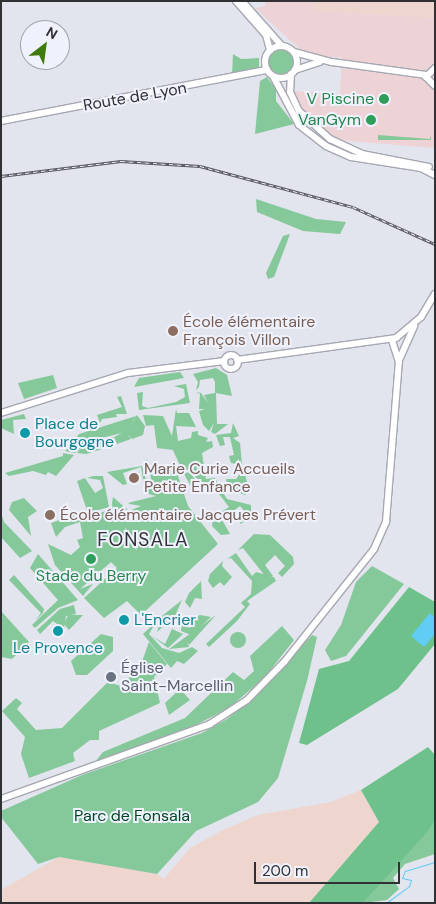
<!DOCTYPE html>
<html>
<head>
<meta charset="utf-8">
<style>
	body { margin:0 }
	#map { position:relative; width:436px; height:904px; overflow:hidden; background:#e2e4ee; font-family:"DM Sans",sans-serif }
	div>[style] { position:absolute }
	.commercial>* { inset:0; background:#eed3d6 }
	.industrial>* { inset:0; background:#eed5cd }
	.green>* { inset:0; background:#85c89a }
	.round { border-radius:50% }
	.forest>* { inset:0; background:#6ec18b }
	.water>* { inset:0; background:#61cdf4 }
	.stream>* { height:1px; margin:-0.5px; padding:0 0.5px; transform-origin:0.5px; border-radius:0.5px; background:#61cdf4 }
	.roads { filter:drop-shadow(1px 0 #a6a8b1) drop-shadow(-1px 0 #a6a8b1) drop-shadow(0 1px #a6a8b1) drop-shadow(0 -1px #a6a8b1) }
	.secondary>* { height:6px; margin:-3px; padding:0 3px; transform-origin:3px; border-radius:3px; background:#fff }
	.secondary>.ring { margin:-3px; padding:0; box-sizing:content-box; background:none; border:6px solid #fff; border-radius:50% }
	.rail>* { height:3px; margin-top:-1.5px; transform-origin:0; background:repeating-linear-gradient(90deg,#eff2fc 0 4px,#56575d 0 8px); box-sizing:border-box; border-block:1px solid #56575d }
	.dots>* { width:14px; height:14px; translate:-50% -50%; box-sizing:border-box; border:2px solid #eff2fc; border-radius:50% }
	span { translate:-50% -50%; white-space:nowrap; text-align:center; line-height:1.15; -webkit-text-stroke:4px #eff2fc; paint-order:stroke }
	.street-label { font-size:16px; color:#303135 }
	.leisure-label { font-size:16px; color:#27864d }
	.right { translate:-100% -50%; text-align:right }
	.education-label { font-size:16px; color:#785e54 }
	.left { translate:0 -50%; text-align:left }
	.culture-label { font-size:16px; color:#0d838f }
	.worship-label { font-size:16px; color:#5b616d }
	.park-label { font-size:16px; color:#004523 }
	.quarter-label { font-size:19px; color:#303135; letter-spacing:1px }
	.frame { position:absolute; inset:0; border:2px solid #303135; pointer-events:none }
	.north { position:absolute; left:20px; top:20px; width:50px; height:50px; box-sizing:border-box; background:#eff2fc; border:1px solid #a3a5ac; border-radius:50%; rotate:30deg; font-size:14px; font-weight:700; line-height:20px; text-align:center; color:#303135 }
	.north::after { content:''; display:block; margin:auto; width:18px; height:22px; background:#40790e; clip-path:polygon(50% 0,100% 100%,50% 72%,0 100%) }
	.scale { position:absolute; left:254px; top:862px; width:146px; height:22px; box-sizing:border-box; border:2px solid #303135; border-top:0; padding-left:6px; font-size:15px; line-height:18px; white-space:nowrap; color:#303135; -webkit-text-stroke:4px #eff2fc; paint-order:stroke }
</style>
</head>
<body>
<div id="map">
	<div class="commercial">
		<i style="clip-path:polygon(265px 1px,316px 1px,315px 9px,322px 11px,435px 18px,435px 148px,336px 140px,306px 114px,292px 91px,340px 94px,342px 58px,305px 54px,255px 8px,265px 6px)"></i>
	</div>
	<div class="industrial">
		<i style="clip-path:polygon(316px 1px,435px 1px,435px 18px,322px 11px,315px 10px)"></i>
		<i style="clip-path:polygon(361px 790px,379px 822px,309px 903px,1px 903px,1px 890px,59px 857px,157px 874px,164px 879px,190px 848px,223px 830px,258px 815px,331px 802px)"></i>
	</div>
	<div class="green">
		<i class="round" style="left:268px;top:48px;width:26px;height:26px"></i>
		<i style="clip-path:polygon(233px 54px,241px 59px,259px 58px,259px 67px,232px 75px)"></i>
		<i style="clip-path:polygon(267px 77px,276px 89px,276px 101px,294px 124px,255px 134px,260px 81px)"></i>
		<i style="clip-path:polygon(431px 134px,431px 140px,378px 140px,378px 135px,430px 139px)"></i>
		<i style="clip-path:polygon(256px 199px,316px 219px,346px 222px,340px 234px,303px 231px,257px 212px)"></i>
		<i style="clip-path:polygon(290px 234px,274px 277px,268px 279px,266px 273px,283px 236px)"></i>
		<i style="clip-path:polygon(216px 368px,227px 375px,232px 396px,216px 393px,217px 424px,228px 424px,215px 434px,211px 432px,214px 423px,209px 431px,203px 425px,199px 411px,205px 409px,199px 409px,200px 394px,196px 392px,201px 393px,208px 403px,204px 395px,215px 393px,215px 382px,213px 378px,200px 380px,199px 387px,196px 390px,198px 382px,193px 374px)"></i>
		<i style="clip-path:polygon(180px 372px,184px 378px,134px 387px,139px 378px)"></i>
		<i style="clip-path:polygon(53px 375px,57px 388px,24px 399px,18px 383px)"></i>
		<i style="clip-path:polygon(186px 384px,190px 403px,139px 410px,137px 393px,143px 392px,142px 406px,148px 408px,176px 402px,185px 397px,184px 389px,174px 386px)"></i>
		<i style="clip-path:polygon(121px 396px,127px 414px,116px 414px,117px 417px,102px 419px,100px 423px,97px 415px,122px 407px,117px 397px)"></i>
		<i style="clip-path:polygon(176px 409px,177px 413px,189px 413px,196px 427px,176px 426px,178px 441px,191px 438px,192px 432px,198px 431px,198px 435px,208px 438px,206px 442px,212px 441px,213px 447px,202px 453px,206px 479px,215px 478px,220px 487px,211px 494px,192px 473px,197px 460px,190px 470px,182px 470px,173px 450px,157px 448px,154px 425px,146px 426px,143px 415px,163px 416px,172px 436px)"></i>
		<i style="clip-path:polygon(24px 414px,26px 419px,13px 420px,14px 434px,1px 428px,1px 420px)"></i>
		<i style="clip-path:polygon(137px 415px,145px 426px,143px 435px,132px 439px,127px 434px,131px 439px,117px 444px,114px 437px,122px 433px,93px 440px,89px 444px,113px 437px,115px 445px,86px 454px,77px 453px,81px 448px,75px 453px,65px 451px,79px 434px,136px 416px,127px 431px)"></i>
		<i style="clip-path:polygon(233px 423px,239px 436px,233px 438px,240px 443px,242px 465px,231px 463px,229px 456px,234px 455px,230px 437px,223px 437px,225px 445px,220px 446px,216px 435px,231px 433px)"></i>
		<i style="clip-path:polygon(63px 453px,74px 455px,56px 476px,48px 472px,46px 475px,33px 471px,9px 476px,5px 473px,63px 456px)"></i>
		<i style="clip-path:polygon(146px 458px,152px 471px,174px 464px,188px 506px,218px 544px,141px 615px,127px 601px,104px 618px,84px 598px,117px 568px,111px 562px,80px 589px,93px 584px,83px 596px,55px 565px,48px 544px,71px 555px,80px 547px,77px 540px,83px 538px,80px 522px,65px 527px,56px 537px,51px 523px,77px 514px,80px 518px,111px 510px,113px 497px,129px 511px,141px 506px,130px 504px,128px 503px,156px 496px,145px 493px,141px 467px,123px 473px,127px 484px,123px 485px,107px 472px,142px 466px,147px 483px,152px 482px)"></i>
		<i style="clip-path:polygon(244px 469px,249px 491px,245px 495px,228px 488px,226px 479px,236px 479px)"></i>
		<i style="clip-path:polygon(183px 472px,190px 473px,203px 489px,194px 492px)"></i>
		<i style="clip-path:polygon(93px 476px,103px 476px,109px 507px,88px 513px,77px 481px,85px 478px,95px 493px,103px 488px,100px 480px,87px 478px)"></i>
		<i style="clip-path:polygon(222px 491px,227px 499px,251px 505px,251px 514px,241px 524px,238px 520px,245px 512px,240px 506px,225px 517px,221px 512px,229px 507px,219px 494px)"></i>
		<i style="clip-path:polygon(24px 498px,37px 511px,28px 517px,31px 536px,9px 510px,12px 502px)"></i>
		<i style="clip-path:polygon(1px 513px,4px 522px,32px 551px,20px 558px,1px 537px)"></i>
		<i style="clip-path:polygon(213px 518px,219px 523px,222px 520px,230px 534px,221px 535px,212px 526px)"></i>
		<i style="clip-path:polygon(254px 534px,270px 535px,293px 557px,294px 564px,282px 577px,278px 573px,285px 566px,275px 555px,265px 565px,273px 576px,265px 576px,243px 548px,238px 550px)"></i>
		<i style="clip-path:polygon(236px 553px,252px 576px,256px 572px,274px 577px,276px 581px,247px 601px,250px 604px,237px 621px,209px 647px,206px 644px,245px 607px,241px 603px,251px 594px,252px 581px,231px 558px,227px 559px)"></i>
		<i style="clip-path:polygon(38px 554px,78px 600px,58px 608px,35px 628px,32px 625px,58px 600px,30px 568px)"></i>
		<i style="clip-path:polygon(223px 561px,222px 566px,232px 577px,224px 586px,220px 582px,213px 588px,208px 581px,210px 574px)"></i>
		<i style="clip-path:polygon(372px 566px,404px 584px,346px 656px,331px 661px,325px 650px,341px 625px,356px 582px)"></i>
		<i style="clip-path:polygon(14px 575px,44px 609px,43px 613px,36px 620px,41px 613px,9px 580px)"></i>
		<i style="clip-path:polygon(201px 581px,202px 599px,195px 598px,190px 608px,185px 602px,189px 593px)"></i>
		<i style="clip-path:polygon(182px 600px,175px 616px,165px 618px,168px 622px,157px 632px,162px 616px)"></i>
		<i style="clip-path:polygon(74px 605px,76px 614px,66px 616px,64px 629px,53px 621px,40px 634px,37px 630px,60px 609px)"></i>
		<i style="clip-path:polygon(1px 611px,29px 642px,12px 659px,1px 657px)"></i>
		<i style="clip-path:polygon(68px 615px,83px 615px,69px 630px,64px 624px)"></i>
		<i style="clip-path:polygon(200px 615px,211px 617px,191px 635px,181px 631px,182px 621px,189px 628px,195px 623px,191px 619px)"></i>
		<i style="clip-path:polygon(216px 615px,189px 645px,187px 641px,189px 647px,169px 649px)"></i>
		<i style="clip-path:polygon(156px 622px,149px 634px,162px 648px,179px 653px,192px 647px,198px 651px,184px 664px,177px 661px,171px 668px,143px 634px)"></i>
		<i style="clip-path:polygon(282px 626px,294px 640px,265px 677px,229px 708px,186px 730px,95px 762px,103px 752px,185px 718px,233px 672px,244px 680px,254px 671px,250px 656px)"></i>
		<i style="clip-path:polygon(172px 629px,183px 634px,168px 648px,152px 636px,165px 644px)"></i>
		<i class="round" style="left:230px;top:632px;width:16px;height:16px"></i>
		<i style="clip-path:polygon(101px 634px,113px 637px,113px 651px,87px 675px,76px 675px,71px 661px)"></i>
		<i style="clip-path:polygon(312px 635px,317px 637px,307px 681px,278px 778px,258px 802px,196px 831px,157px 874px,59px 857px,38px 864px,1px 817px,1px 811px,82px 775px,202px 733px,227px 719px,257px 695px)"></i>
		<i style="clip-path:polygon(149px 642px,167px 664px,154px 677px,160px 703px,99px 731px,99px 740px,90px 740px,73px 753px,75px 761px,29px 778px,21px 754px,25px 737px,2px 711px,16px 698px,22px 703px,17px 709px,36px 730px,62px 728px,108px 682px,121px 686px,140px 667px)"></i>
		<i style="clip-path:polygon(180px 689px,190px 700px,169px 715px,165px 703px)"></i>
		<i style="clip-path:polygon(435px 820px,435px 854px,405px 864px,393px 878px,399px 889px,387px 900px,363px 903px)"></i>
	</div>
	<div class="forest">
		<i style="clip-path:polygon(409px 587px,435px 602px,435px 644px,398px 689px,307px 745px,299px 743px,319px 669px,349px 661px)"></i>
		<i style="clip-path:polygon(428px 747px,435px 755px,435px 820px,427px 832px,363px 903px,309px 903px,379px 822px,361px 790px)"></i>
	</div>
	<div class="water">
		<i style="clip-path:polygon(430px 613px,435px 617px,435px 634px,424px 647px,411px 636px)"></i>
	</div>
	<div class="stream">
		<i style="left:386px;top:903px;width:29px;rotate:-36deg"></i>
		<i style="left:409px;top:886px;width:6px;rotate:-72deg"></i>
		<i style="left:411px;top:880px;width:9px;rotate:-167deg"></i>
		<i style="left:402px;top:878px;width:8px;rotate:-67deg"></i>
		<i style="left:405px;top:871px;width:31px;rotate:-17deg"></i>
	</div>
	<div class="roads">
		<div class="secondary">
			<i style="left:236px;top:1px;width:45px;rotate:48.6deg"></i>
			<i style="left:266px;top:35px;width:16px;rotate:75deg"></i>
			<i style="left:242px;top:1px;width:59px;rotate:48.4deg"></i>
			<i class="ring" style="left:265px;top:46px;width:26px;height:26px"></i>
			<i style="left:294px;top:52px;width:39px;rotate:15deg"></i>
			<i style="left:332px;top:62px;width:95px;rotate:7.9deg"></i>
			<i style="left:435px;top:68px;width:13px;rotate:135deg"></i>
			<i style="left:426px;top:77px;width:13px;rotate:45deg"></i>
			<i style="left:295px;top:70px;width:26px;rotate:-18deg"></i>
			<i style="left:291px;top:74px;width:18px;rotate:93deg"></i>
			<i style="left:290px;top:92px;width:21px;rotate:65deg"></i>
			<i style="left:299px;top:111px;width:42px;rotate:42.1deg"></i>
			<i style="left:330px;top:139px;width:35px;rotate:25deg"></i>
			<i style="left:362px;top:154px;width:68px;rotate:11deg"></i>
			<i style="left:273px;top:76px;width:55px;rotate:62deg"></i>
			<i style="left:299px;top:125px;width:34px;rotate:38deg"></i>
			<i style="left:326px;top:146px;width:27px;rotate:24deg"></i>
			<i style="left:351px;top:157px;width:71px;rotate:8.9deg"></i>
			<i style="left:421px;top:168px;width:16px;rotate:27deg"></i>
			<i style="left:1px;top:121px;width:271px;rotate:-10.9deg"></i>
			<i class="ring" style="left:224px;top:355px;width:8px;height:8px"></i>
			<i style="left:400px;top:358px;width:35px;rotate:-66deg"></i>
			<i style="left:237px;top:360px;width:161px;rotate:-7.9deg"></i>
			<i style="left:396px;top:338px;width:33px;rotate:-40deg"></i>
			<i style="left:421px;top:317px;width:27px;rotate:-59deg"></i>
			<i style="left:1px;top:413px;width:133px;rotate:-17.5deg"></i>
			<i style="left:128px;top:373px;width:97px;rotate:-7.1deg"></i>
			<i style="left:1px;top:799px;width:222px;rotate:-19.7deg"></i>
			<i style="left:210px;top:724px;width:44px;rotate:-33deg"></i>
			<i style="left:247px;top:700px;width:54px;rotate:-45.7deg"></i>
			<i style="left:285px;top:661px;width:143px;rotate:-51.5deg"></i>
			<i style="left:374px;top:549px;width:30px;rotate:-66deg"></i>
			<i style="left:386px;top:522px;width:161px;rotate:-85.4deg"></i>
			<i style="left:399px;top:362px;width:23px;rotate:-108deg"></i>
		</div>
	</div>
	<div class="rail">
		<i style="left:1px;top:176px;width:121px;rotate:-7.1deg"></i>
		<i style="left:121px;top:161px;width:79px;rotate:3.6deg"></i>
		<i style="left:200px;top:166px;width:158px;rotate:15deg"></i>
		<i style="left:353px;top:207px;width:90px;rotate:24.3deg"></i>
	</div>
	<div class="dots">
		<i style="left:384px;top:99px;background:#2e9e5b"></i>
		<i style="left:371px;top:120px;background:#2e9e5b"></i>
		<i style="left:173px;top:331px;background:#8d6e63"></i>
		<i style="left:25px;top:433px;background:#0f9aa8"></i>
		<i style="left:134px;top:478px;background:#8d6e63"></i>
		<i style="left:50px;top:515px;background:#8d6e63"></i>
		<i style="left:91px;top:559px;background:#2e9e5b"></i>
		<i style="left:124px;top:620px;background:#0f9aa8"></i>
		<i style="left:58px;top:631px;background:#0f9aa8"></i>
		<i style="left:111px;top:677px;background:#6b7280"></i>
	</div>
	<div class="street-label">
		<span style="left:135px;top:97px;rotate:-10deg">Route de Lyon</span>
	</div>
	<div class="leisure-label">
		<span class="right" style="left:374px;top:99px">V Piscine</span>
		<span class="right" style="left:361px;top:120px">VanGym</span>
		<span style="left:91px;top:576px">Stade du Berry</span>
	</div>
	<div class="education-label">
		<span class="left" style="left:183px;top:331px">École élémentaire<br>François Villon</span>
		<span class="left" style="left:144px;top:478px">Marie Curie Accueils<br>Petite Enfance</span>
		<span class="left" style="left:60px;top:515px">École élémentaire Jacques Prévert</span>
	</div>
	<div class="culture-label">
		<span class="left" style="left:35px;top:433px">Place de<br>Bourgogne</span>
		<span class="left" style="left:134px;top:620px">L'Encrier</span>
		<span style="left:58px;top:648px">Le Provence</span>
	</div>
	<div class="worship-label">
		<span class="left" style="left:121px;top:677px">Église<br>Saint-Marcellin</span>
	</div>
	<div class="park-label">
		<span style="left:132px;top:816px">Parc de Fonsala</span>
	</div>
	<div class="quarter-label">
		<span style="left:143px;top:540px">FONSALA</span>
	</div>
	<div class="frame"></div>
	<div class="north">N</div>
	<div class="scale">200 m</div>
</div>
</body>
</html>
